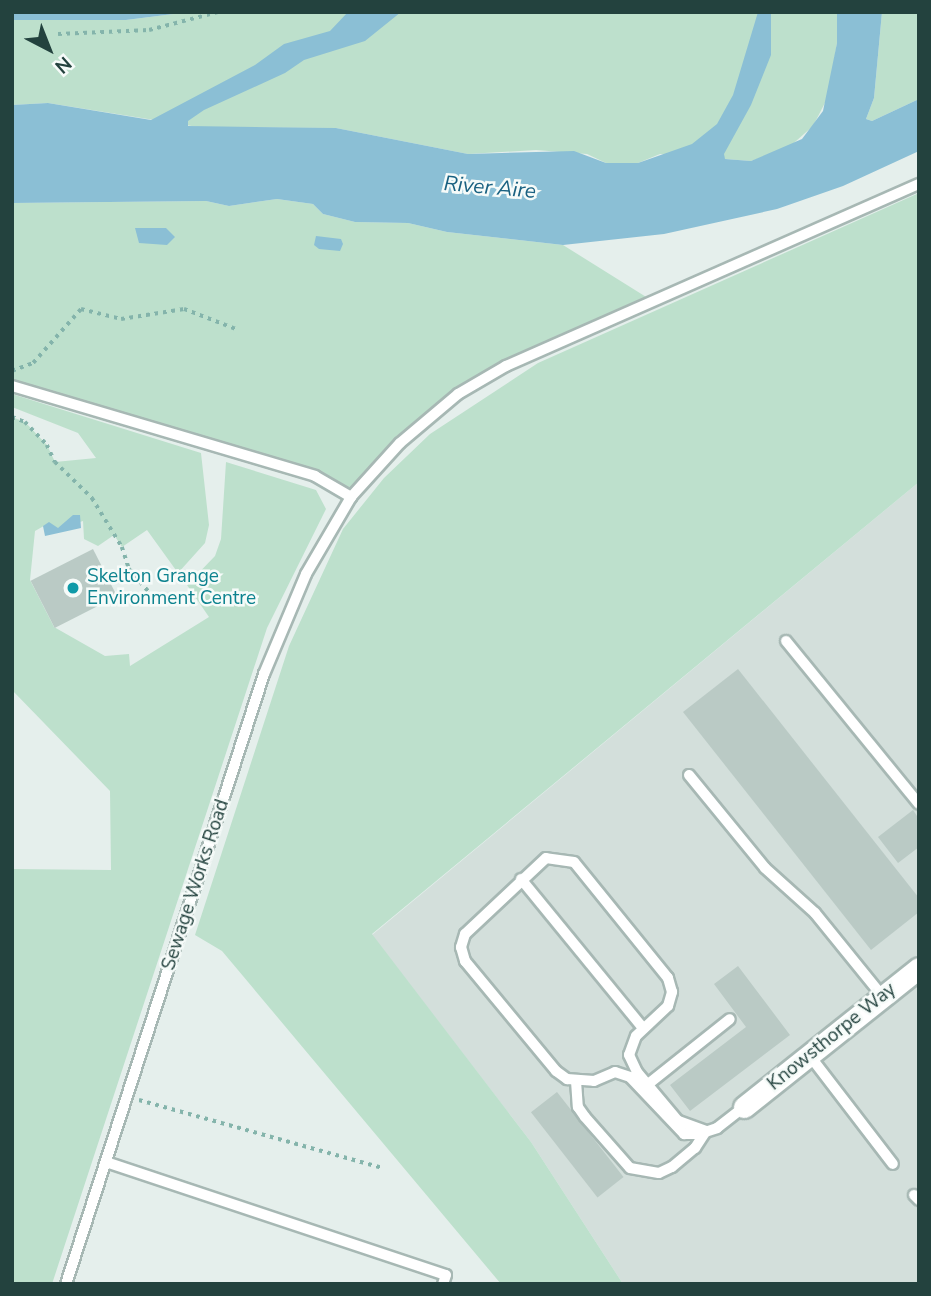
<!DOCTYPE html>
<html>
<head>
<meta charset="utf-8">
<style>
	body { margin:0 }
	#map { position:relative; width:931px; height:1296px; overflow:hidden; background:#e5efec; font-family:"Nunito Sans",sans-serif }
	div>[style] { position:absolute }
	.built>* { inset:0; background:#d3dfdb }
	.green>* { inset:0; background:#bde0cc }
	.water>* { inset:0; background:#8bbfd5 }
	.building>* { inset:0; background:#bacac5; transform-origin:0 0 }
	.path>* { height:3.5px; margin-top:-1.75px; transform-origin:0; background:repeating-linear-gradient(90deg,#84b4ab 0 3.5px,transparent 0 8.5px) }
	.roads { filter:drop-shadow(2px 0 #a7b8b4) drop-shadow(-2px 0 #a7b8b4) drop-shadow(0 2px #a7b8b4) drop-shadow(0 -2px #a7b8b4) }
	.lane>* { height:10px; margin:-5px; padding:0 5px; transform-origin:5px; border-radius:5px; background:#fff }
	.street>* { height:21px; margin:-10.5px; padding:0 10.5px; transform-origin:10.5px; border-radius:10.5px; background:#fff }
	.dots>* { width:19px; height:19px; translate:-50% -50%; box-sizing:border-box; border:4px solid #f6fbf9; border-radius:50% }
	span { translate:-50% -50%; white-space:nowrap; text-align:center; line-height:1.15; -webkit-text-stroke:5px #f6fbf9; paint-order:stroke }
	.culture-label { font-size:19px; color:#0d838f }
	.left { translate:0 -50%; text-align:left }
	.street-label { font-size:19px; color:#23423e }
	.water-label { font-size:21px; color:#196181; font-style:italic }
	.frame { position:absolute; inset:0; border:14px solid #23423e; pointer-events:none }
	.north { position:absolute; left:14px; top:14px; width:70px; height:70px; -webkit-text-stroke:5px #f6fbf9; paint-order:stroke; rotate:138deg; font-size:19px; font-weight:700; line-height:28px; text-align:center; color:#23423e }
	.north::after { content:''; display:block; margin:auto; width:24px; height:32px; background:#23423e; clip-path:polygon(50% 0,100% 100%,50% 72%,0 100%) }
</style>
</head>
<body>
<div id="map">
	<div class="built">
		<i style="clip-path:polygon(919px 482px,919px 1284px,623px 1284px,531px 1142px,372px 935px)"></i>
	</div>
	<div class="green">
		<i style="clip-path:polygon(189px 12px,837px 12px,837px 43px,828px 97px,813px 126px,787px 149px,751px 161px,660px 154px,638px 163px,606px 163px,587px 154px,536px 150px,468px 154px,336px 128px,198px 127px,48px 103px,12px 105px,12px 20px,126px 20px)"></i>
		<i style="clip-path:polygon(882px 12px,919px 12px,919px 99px,872px 121px,866px 119px,874px 98px)"></i>
		<i style="clip-path:polygon(919px 193px,919px 482px,372px 934px,531px 1142px,623px 1284px,501px 1284px,222px 951px,195px 935px,289px 646px,343px 529px,384px 478px,430px 434px,538px 363px)"></i>
		<i style="clip-path:polygon(277px 199px,313px 204px,323px 214px,355px 222px,408px 223px,447px 232px,563px 245px,651px 300px,458px 394px,400px 443px,351px 497px,315px 476px,12px 386px,12px 203px,206px 201px,229px 206px)"></i>
		<i style="clip-path:polygon(12px 394px,201px 453px,209px 525px,205px 543px,178px 573px,147px 530px,122px 547px,114px 535px,98px 546px,84px 539px,83px 521px,58px 529px,49px 523px,35px 531px,30px 580px,54px 627px,105px 656px,129px 654px,130px 666px,209px 617px,187px 585px,215px 556px,221px 539px,226px 462px,316px 490px,326px 509px,267px 628px,52px 1284px,12px 1284px,12px 869px,111px 870px,110px 791px,12px 690px,12px 417px,25px 422px,47px 445px,55px 462px,96px 458px,78px 433px,12px 407px)"></i>
	</div>
	<div class="water">
		<i style="clip-path:polygon(12px 12px,189px 12px,126px 20px,12px 20px)"></i>
		<i style="clip-path:polygon(348px 12px,401px 12px,365px 41px,304px 60px,285px 73px,204px 110px,188px 121px,188px 126px,336px 128px,468px 154px,574px 151px,606px 163px,638px 163px,692px 144px,717px 124px,733px 95px,758px 12px,771px 12px,771px 55px,751px 105px,724px 154px,725px 159px,751px 161px,802px 139px,823px 111px,837px 43px,837px 12px,882px 12px,874px 98px,866px 119px,872px 121px,919px 99px,919px 151px,843px 186px,777px 209px,664px 234px,563px 245px,447px 232px,408px 223px,355px 222px,323px 214px,313px 204px,277px 199px,229px 206px,206px 201px,12px 203px,12px 105px,48px 103px,151px 120px,255px 65px,284px 44px,330px 31px)"></i>
		<i style="clip-path:polygon(135px 228px,166px 228px,175px 237px,167px 245px,139px 243px)"></i>
		<i style="clip-path:polygon(316px 236px,341px 239px,343px 244px,340px 251px,319px 249px,314px 245px)"></i>
		<i style="clip-path:polygon(73px 515px,80px 515px,81px 528px,45px 536px,43px 526px,49px 522px,58px 528px)"></i>
	</div>
	<div class="building">
		<i style="left:93px;top:549px;width:53px;height:70px;rotate:63deg"></i>
		<i style="clip-path:polygon(738px 669px,919px 898px,919px 912px,871px 950px,683px 712px)"></i>
		<i style="clip-path:polygon(913px 810px,919px 819px,919px 847px,898px 863px,878px 837px)"></i>
		<i style="clip-path:polygon(738px 966px,790px 1035px,690px 1111px,670px 1085px,746px 1027px,714px 984px)"></i>
		<i style="left:557px;top:1092px;width:108px;height:33px;rotate:52deg"></i>
	</div>
	<div class="path">
		<i style="left:58px;top:34px;width:91px;rotate:-2.5deg"></i>
		<i style="left:149px;top:30px;width:71px;rotate:-14.6deg"></i>
		<i style="left:12px;top:371px;width:22px;rotate:-21deg"></i>
		<i style="left:33px;top:363px;width:72px;rotate:-48.4deg"></i>
		<i style="left:81px;top:309px;width:41px;rotate:14deg"></i>
		<i style="left:121px;top:319px;width:64px;rotate:-9deg"></i>
		<i style="left:184px;top:309px;width:56px;rotate:21deg"></i>
		<i style="left:12px;top:417px;width:14px;rotate:21deg"></i>
		<i style="left:25px;top:422px;width:32px;rotate:46deg"></i>
		<i style="left:47px;top:445px;width:19px;rotate:65deg"></i>
		<i style="left:55px;top:462px;width:52px;rotate:44.2deg"></i>
		<i style="left:92px;top:498px;width:57px;rotate:58.5deg"></i>
		<i style="left:122px;top:547px;width:23px;rotate:72deg"></i>
		<i style="left:129px;top:569px;width:23px;rotate:151deg"></i>
		<i style="left:129px;top:569px;width:33px;rotate:49deg"></i>
		<i style="left:139px;top:1100px;width:253px;rotate:15.6deg"></i>
	</div>
	<div class="roads">
		<div class="lane">
			<i style="left:12px;top:386px;width:316px;rotate:16.5deg"></i>
			<i style="left:315px;top:476px;width:42px;rotate:30.3deg"></i>
			<i style="left:786px;top:641px;width:210px;rotate:50.8deg"></i>
			<i style="left:689px;top:775px;width:120px;rotate:50.7deg"></i>
			<i style="left:765px;top:868px;width:67px;rotate:42deg"></i>
			<i style="left:815px;top:913px;width:108px;rotate:51deg"></i>
			<i style="left:521px;top:879px;width:193px;rotate:50.7deg"></i>
			<i style="left:810px;top:1056px;width:136px;rotate:52.5deg"></i>
			<i style="left:576px;top:1081px;width:26px;rotate:86deg"></i>
			<i style="left:578px;top:1107px;width:12px;rotate:55deg"></i>
			<i style="left:585px;top:1117px;width:68px;rotate:48.6deg"></i>
			<i style="left:630px;top:1168px;width:29px;rotate:10deg"></i>
			<i style="left:659px;top:1173px;width:14px;rotate:-25deg"></i>
			<i style="left:672px;top:1167px;width:30px;rotate:-40deg"></i>
			<i style="left:695px;top:1148px;width:20px;rotate:-57deg"></i>
			<i style="left:642px;top:1089px;width:112px;rotate:-38.5deg"></i>
			<i style="left:706px;top:1131px;width:30px;rotate:-160deg"></i>
			<i style="left:678px;top:1121px;width:64px;rotate:-129.9deg"></i>
			<i style="left:637px;top:1072px;width:19px;rotate:-115deg"></i>
			<i style="left:629px;top:1055px;width:20px;rotate:-70deg"></i>
			<i style="left:636px;top:1036px;width:44px;rotate:-43.2deg"></i>
			<i style="left:668px;top:1006px;width:15px;rotate:-74deg"></i>
			<i style="left:672px;top:992px;width:15px;rotate:-106deg"></i>
			<i style="left:668px;top:978px;width:149px;rotate:-129deg"></i>
			<i style="left:574px;top:862px;width:28px;rotate:-172deg"></i>
			<i style="left:546px;top:858px;width:111px;rotate:136.8deg"></i>
			<i style="left:465px;top:934px;width:14px;rotate:107deg"></i>
			<i style="left:461px;top:947px;width:15px;rotate:74deg"></i>
			<i style="left:465px;top:961px;width:143px;rotate:50.4deg"></i>
			<i style="left:556px;top:1071px;width:14px;rotate:36deg"></i>
			<i style="left:567px;top:1079px;width:27px;rotate:4deg"></i>
			<i style="left:594px;top:1081px;width:23px;rotate:-23deg"></i>
			<i style="left:615px;top:1072px;width:16px;rotate:18deg"></i>
			<i style="left:630px;top:1077px;width:79px;rotate:46.5deg"></i>
			<i style="left:684px;top:1134px;width:15px"></i>
			<i style="left:699px;top:1134px;width:19px;rotate:-18deg"></i>
			<i style="left:717px;top:1128px;width:34px;rotate:-38deg"></i>
			<i style="left:106px;top:1162px;width:358px;rotate:18.4deg"></i>
			<i style="left:446px;top:1275px;width:9px;rotate:108deg"></i>
			<i style="left:914px;top:1195px;width:7px;rotate:45deg"></i>
			<i style="left:66px;top:1284px;width:641px;rotate:-72.02deg"></i>
			<i style="left:264px;top:674px;width:108px;rotate:-67.2deg"></i>
			<i style="left:306px;top:574px;width:89px;rotate:-59.7deg"></i>
			<i style="left:351px;top:497px;width:73px;rotate:-47.8deg"></i>
			<i style="left:400px;top:443px;width:76px;rotate:-40.2deg"></i>
			<i style="left:458px;top:394px;width:56px;rotate:-30.3deg"></i>
			<i style="left:506px;top:366px;width:451px;rotate:-23.8deg"></i>
		</div>
		<div class="street">
			<i style="left:744px;top:1107px;width:223px;rotate:-38.5deg"></i>
		</div>
	</div>
	<div class="dots">
		<i style="left:73px;top:588px;background:#0f9aa8"></i>
	</div>
	<div class="culture-label">
		<span class="left" style="left:87px;top:588px">Skelton Grange<br>Environment Centre</span>
	</div>
	<div class="street-label">
		<span style="left:196px;top:885px;rotate:-72deg">Sewage Works Road</span>
		<span style="left:832px;top:1037px;rotate:-39deg">Knowsthorpe Way</span>
	</div>
	<div class="water-label">
		<span style="left:490px;top:187px;rotate:5deg">River Aire</span>
	</div>
	<div class="frame"></div>
	<div class="north">N</div>
</div>
</body>
</html>
